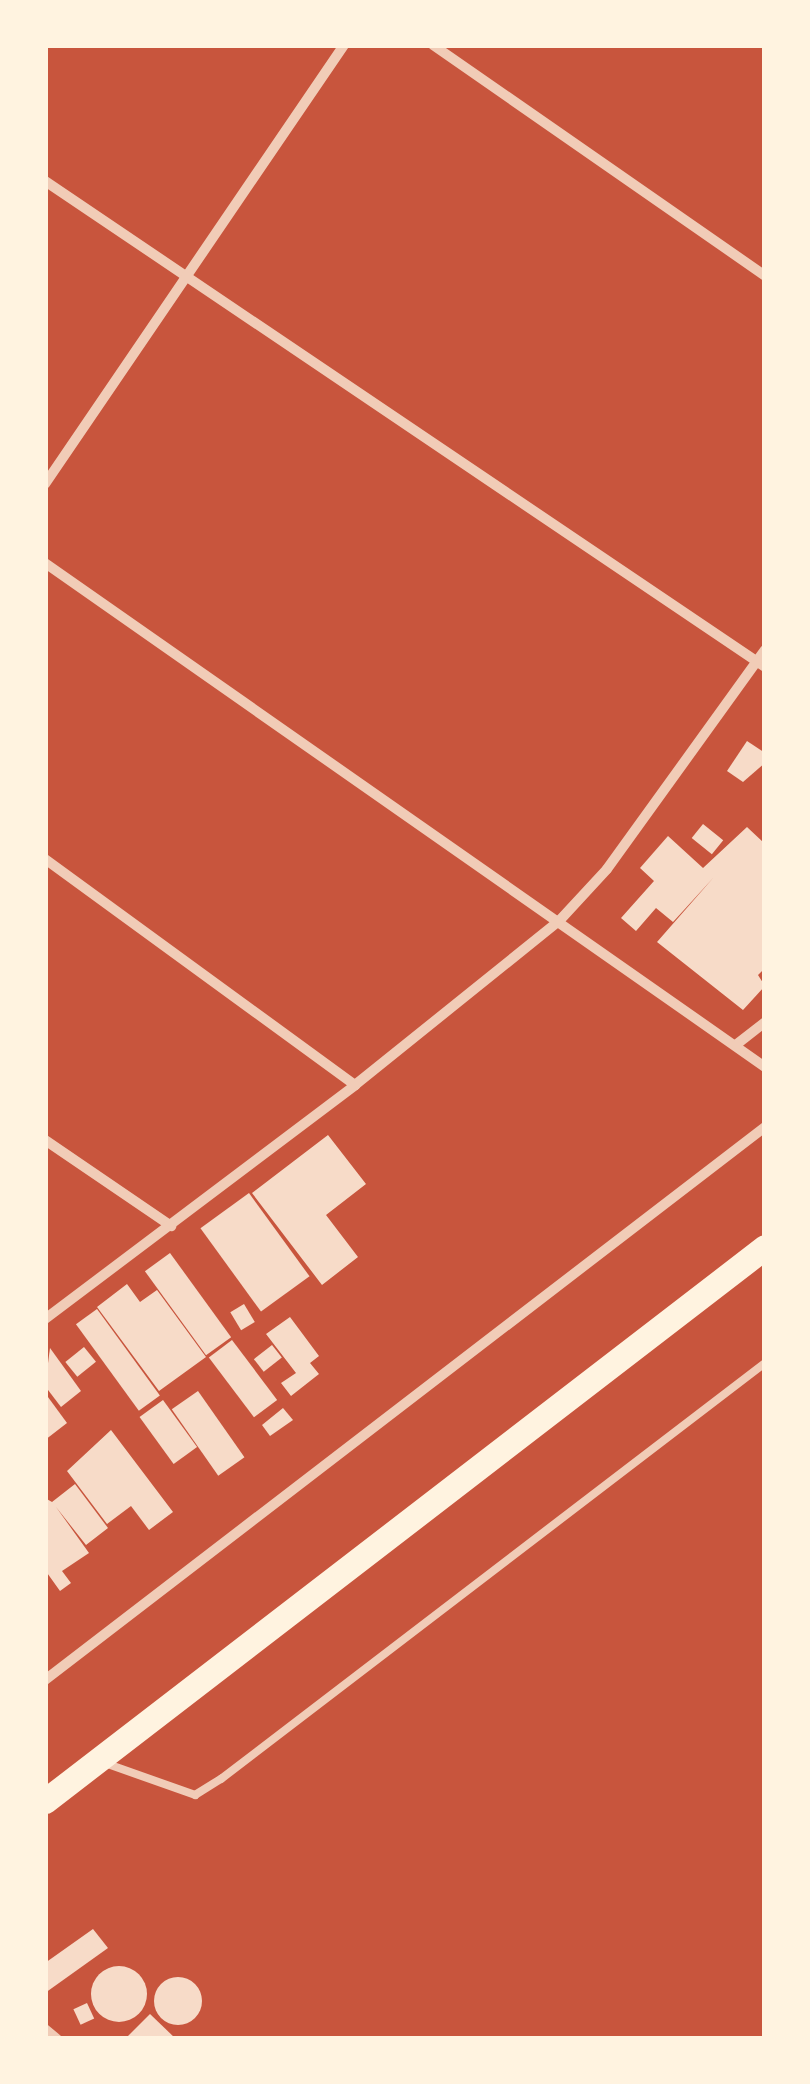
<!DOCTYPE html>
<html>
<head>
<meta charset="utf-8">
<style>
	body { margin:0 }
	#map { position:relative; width:810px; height:2084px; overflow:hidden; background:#c8553d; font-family:Quicksand,sans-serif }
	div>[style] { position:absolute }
	.building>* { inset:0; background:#f7dbc8; transform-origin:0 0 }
	.round { border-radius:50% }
	.service>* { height:8px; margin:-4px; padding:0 4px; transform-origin:4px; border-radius:4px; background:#f1ccb7 }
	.minor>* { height:10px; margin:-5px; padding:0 5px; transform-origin:5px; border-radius:5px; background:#f1ccb7 }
	.primary>* { height:25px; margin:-12.5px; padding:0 12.5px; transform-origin:12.5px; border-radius:12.5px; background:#fff3e0 }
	span { translate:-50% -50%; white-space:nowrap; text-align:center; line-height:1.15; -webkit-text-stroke:9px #fff3e0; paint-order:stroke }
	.frame { position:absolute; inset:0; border:48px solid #fff3e0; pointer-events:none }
</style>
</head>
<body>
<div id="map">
	<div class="building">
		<i style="clip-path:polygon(747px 741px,765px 753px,765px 763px,743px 782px,727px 771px)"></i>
		<i style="left:703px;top:824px;width:26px;height:18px;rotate:39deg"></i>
		<i style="clip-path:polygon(747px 827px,765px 844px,765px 968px,758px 975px,765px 986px,743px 1010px,657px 942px,714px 877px,673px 922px,656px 908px,636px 931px,621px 918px,654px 881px,640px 868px,668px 836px,703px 868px)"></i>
		<i style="clip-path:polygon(328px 1135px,366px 1184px,326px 1215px,358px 1257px,322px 1285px,252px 1193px)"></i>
		<i style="left:249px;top:1193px;width:103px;height:60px;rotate:54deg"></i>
		<i style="left:170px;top:1253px;width:104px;height:31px;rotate:54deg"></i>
		<i style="clip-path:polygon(127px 1284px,140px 1302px,157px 1290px,206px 1357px,159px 1391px,97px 1307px)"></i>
		<i style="left:244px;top:1304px;width:21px;height:16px;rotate:59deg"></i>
		<i style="left:97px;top:1309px;width:107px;height:26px;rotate:54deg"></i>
		<i style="clip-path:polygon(290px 1317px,319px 1356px,310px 1363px,319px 1374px,291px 1396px,281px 1383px,296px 1373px,266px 1334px)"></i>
		<i style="left:232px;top:1340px;width:75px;height:29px;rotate:53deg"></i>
		<i style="left:272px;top:1345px;width:16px;height:23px;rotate:52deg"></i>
		<i style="left:84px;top:1347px;width:19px;height:24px;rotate:51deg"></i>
		<i style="clip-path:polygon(50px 1348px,81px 1391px,61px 1407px,45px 1386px)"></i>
		<i style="left:198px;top:1391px;width:81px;height:32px;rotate:55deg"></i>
		<i style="clip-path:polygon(45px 1393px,67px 1423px,45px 1440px)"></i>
		<i style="left:163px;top:1400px;width:58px;height:29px;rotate:54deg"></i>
		<i style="clip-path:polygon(283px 1408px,293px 1420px,270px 1436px,262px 1425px)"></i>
		<i style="clip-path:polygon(111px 1430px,173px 1512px,149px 1530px,131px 1506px,107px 1524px,67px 1471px)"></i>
		<i style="clip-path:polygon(75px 1484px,108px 1528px,86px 1545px,56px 1507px,89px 1553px,62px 1571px,71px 1583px,60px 1591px,45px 1570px,45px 1498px,52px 1502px)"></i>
		<i style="clip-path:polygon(93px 1929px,108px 1948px,45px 1993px,45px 1963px)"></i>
		<i class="round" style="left:91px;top:1966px;width:56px;height:56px"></i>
		<i class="round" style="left:154px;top:1977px;width:48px;height:48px"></i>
		<i style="left:87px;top:2003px;width:17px;height:15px;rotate:65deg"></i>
		<i style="clip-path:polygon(150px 2014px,176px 2039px,125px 2039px)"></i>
	</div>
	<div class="service">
		<i style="left:102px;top:1762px;width:99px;rotate:19.5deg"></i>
		<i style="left:195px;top:1795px;width:31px;rotate:-32deg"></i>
		<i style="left:221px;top:1779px;width:685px;rotate:-37.41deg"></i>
	</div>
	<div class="minor">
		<i style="left:433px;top:45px;width:404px;rotate:34.8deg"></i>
		<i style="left:45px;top:181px;width:869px;rotate:34.02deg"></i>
		<i style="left:45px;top:484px;width:531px;rotate:-55.74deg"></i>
		<i style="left:45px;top:563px;width:879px;rotate:34.99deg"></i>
		<i style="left:45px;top:859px;width:384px;rotate:36.1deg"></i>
		<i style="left:737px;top:1044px;width:36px;rotate:-38deg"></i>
		<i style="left:45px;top:1140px;width:153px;rotate:34.3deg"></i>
		<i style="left:45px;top:1319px;width:388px;rotate:-37deg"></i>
		<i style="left:355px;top:1085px;width:263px;rotate:-38.8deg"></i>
		<i style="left:560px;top:920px;width:69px;rotate:-47.3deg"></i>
		<i style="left:607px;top:869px;width:270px;rotate:-54.2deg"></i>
		<i style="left:45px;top:1680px;width:908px;rotate:-37.53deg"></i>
		<i style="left:45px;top:2029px;width:16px;rotate:40deg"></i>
	</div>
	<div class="primary">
		<i style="left:45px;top:1801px;width:908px;rotate:-37.58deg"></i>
	</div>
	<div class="frame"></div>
</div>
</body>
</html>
